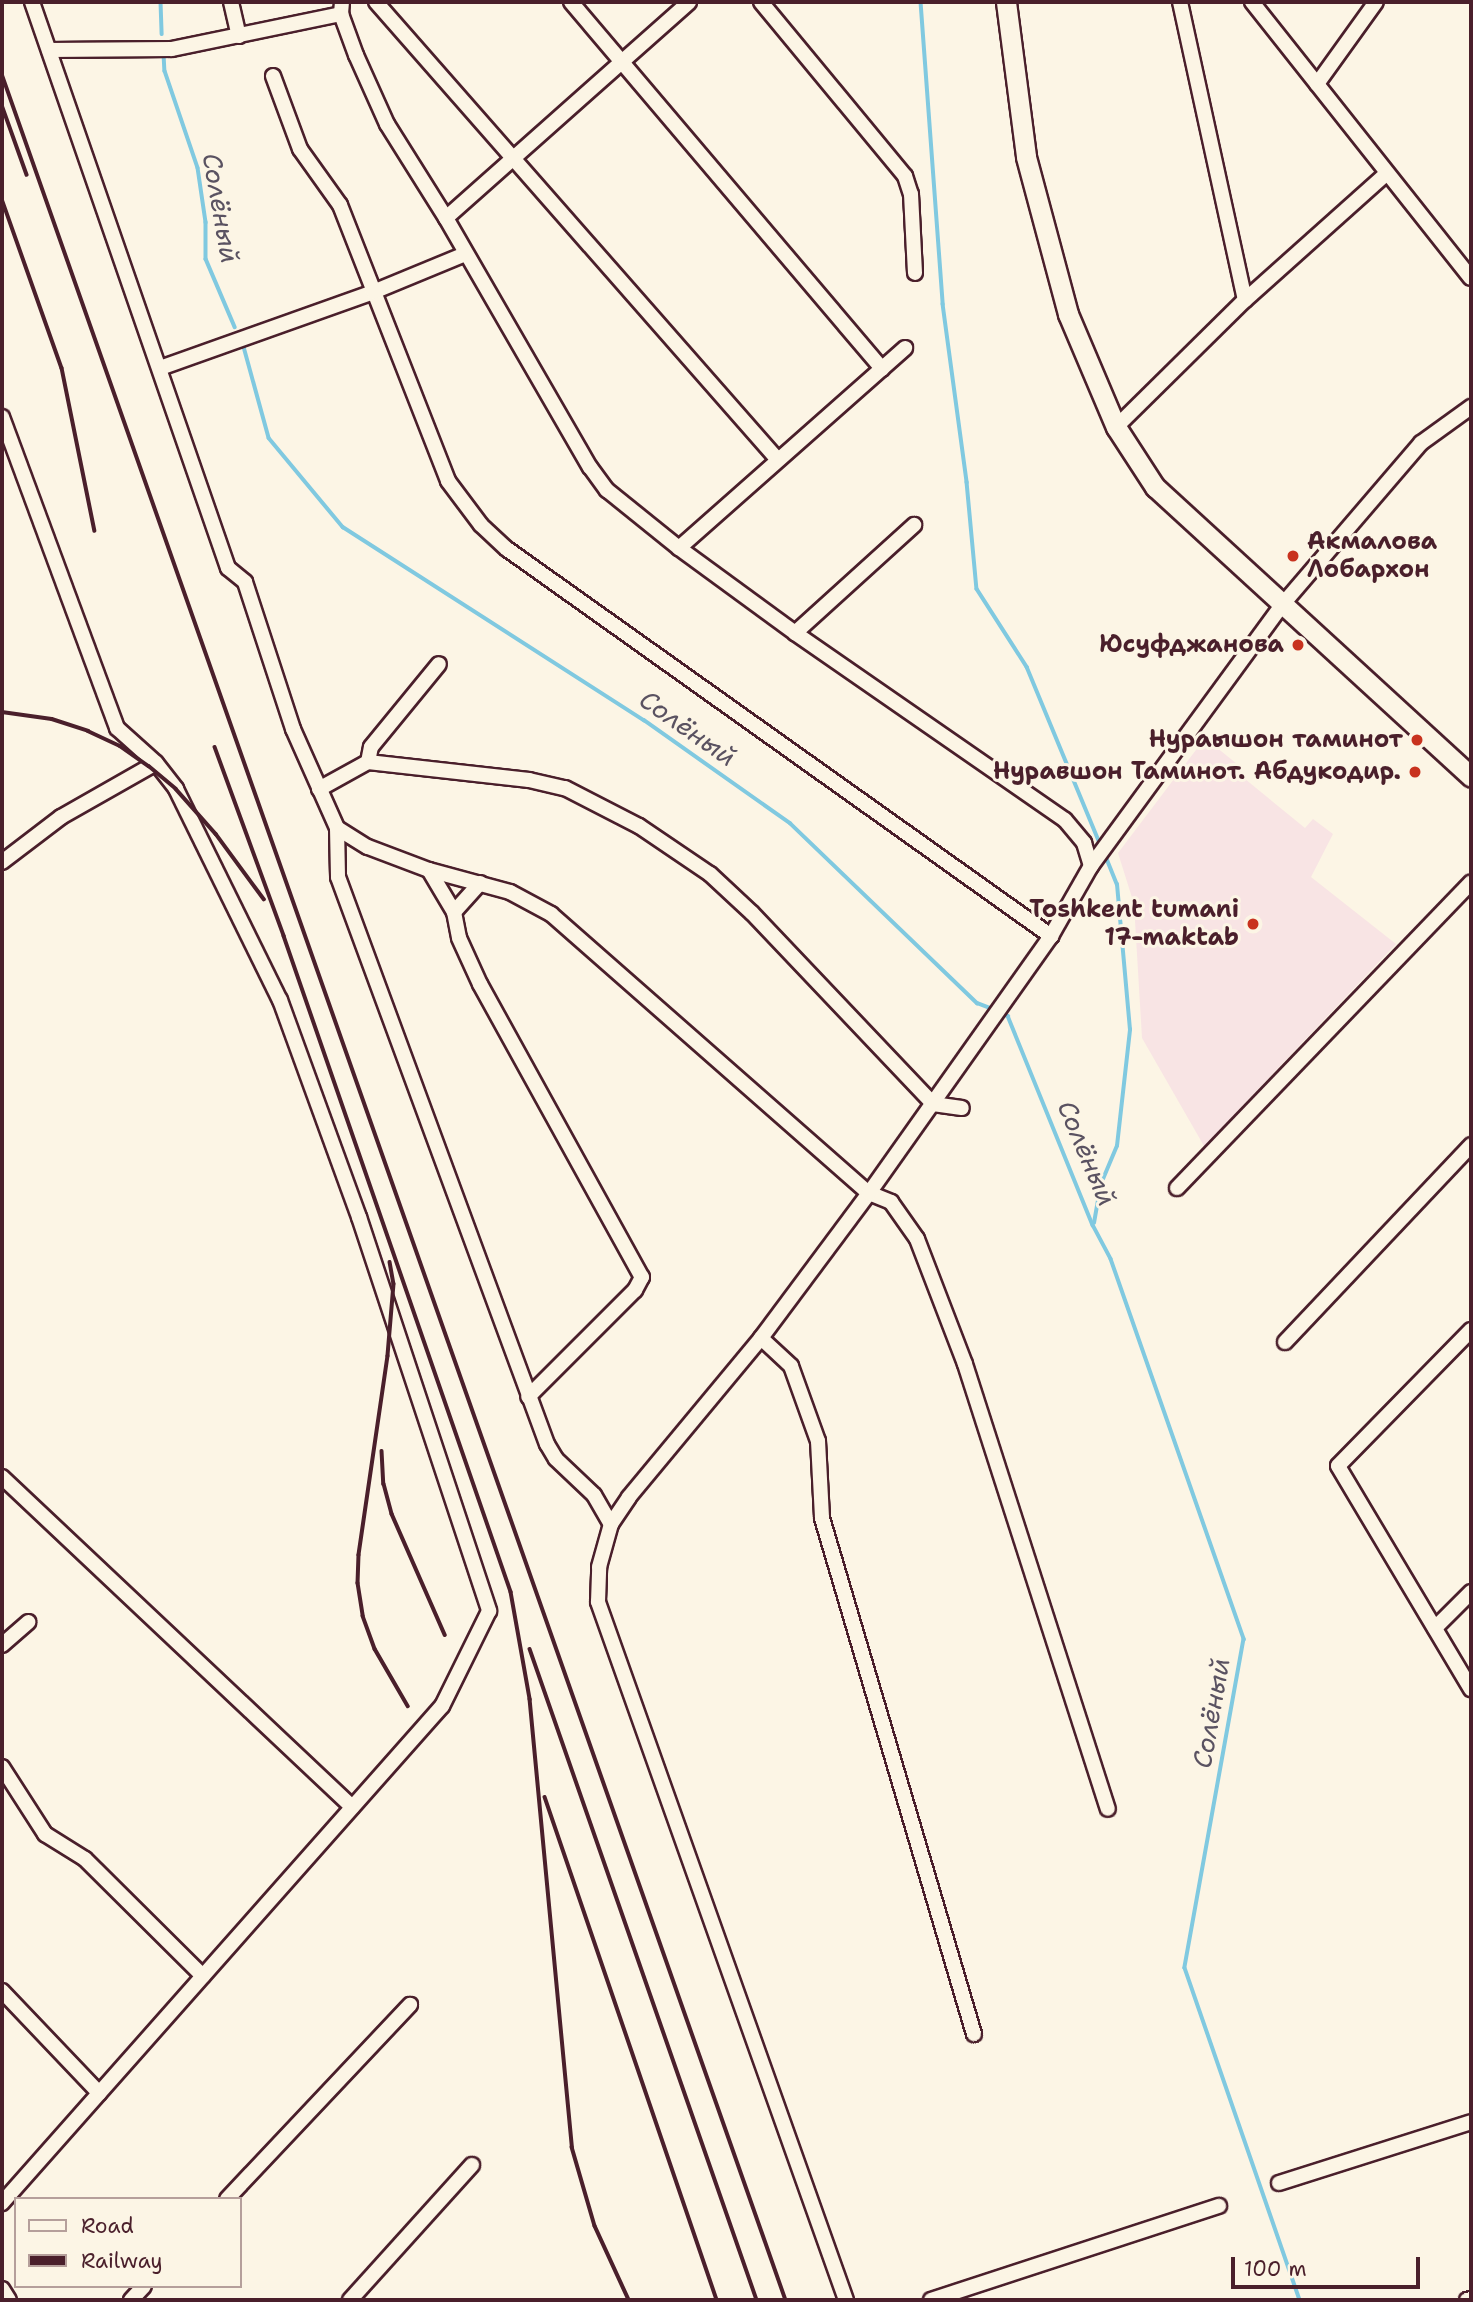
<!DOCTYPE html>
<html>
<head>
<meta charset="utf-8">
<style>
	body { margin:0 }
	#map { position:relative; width:1473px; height:2302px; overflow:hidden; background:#fcf5e5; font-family:"Shantell Sans",sans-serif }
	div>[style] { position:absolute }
	.built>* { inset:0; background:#f8e4e4 }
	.stream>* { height:3.5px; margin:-1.75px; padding:0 1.75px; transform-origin:1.75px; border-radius:1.75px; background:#80c9e0 }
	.roads { filter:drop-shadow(2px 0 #4a1f2b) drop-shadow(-2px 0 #4a1f2b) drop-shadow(0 2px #4a1f2b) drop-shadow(0 -2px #4a1f2b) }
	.minor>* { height:14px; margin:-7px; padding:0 7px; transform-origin:7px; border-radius:7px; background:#fcf5e5 }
	.tertiary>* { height:19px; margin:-9.5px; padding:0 9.5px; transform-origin:9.5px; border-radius:9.5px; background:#fcf5e5 }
	.rail>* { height:3.5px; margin:-1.75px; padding:0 1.75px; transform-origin:1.75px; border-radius:1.75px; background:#4a1f2b }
	.dots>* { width:19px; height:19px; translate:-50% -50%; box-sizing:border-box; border:4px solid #fcf5e5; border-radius:50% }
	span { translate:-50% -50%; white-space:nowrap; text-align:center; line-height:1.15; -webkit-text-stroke:6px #fcf5e5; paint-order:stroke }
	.poi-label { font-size:24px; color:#4a1f2b; font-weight:700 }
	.left { translate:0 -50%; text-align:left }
	.right { translate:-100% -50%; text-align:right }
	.water-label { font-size:26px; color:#5a5261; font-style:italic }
	.frame { position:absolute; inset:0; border:4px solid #4a1f2b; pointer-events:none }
	.legend { position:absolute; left:14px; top:2197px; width:228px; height:91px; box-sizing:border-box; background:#fcf5e5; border:2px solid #b59f9b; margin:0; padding:9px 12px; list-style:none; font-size:21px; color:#4a1f2b }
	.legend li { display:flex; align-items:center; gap:14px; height:35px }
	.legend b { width:35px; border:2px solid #b59f9b }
	.scale { position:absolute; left:1231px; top:2257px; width:189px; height:32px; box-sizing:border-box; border:4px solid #4a1f2b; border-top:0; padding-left:9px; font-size:21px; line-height:24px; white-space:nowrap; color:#4a1f2b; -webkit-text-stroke:5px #fcf5e5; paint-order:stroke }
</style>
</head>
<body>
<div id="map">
	<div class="built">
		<i style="clip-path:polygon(1205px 738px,1237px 764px,1234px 770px,1305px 828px,1313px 819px,1333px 834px,1311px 877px,1396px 944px,1204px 1146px,1142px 1038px,1134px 904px,1118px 853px)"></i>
	</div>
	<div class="stream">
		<i style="left:161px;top:2px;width:32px;rotate:88deg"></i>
		<i style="left:921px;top:2px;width:303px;rotate:85.8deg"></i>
		<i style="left:943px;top:304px;width:180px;rotate:82.3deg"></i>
		<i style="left:967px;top:482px;width:107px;rotate:84.7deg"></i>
		<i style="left:977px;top:589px;width:93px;rotate:57.3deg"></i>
		<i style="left:1027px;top:667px;width:194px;rotate:67.5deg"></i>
		<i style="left:164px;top:54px;width:17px;rotate:87deg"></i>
		<i style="left:165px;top:71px;width:102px;rotate:71.2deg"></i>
		<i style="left:198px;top:168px;width:55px;rotate:81.6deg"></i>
		<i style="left:206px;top:222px;width:37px;rotate:90deg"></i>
		<i style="left:206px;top:259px;width:74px;rotate:66.9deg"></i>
		<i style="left:244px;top:347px;width:94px;rotate:74.6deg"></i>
		<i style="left:269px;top:438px;width:116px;rotate:50.3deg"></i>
		<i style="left:343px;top:527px;width:358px;rotate:32.7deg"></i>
		<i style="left:644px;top:720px;width:179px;rotate:35.2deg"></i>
		<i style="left:790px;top:823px;width:260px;rotate:43.9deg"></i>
		<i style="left:977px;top:1003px;width:19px;rotate:21deg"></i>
		<i style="left:1002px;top:1013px;width:7px;rotate:27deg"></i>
		<i style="left:1008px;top:1016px;width:226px;rotate:67.9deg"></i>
		<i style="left:1093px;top:1225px;width:38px;rotate:62deg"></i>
		<i style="left:1111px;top:1259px;width:403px;rotate:70.7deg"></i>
		<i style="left:1244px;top:1639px;width:334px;rotate:100.2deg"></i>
		<i style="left:1185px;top:1968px;width:351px;rotate:70.9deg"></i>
		<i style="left:1094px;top:1223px;width:40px;rotate:-80deg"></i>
		<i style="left:1101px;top:1184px;width:41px;rotate:-67.2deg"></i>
		<i style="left:1117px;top:1146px;width:117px;rotate:-83.6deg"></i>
		<i style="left:1130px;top:1030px;width:146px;rotate:-95.1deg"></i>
		<i style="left:1117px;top:885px;width:35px;rotate:-112deg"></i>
	</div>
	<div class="roads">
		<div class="minor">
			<i style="left:32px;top:2px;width:599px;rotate:70.9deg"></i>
			<i style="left:228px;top:568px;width:22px;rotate:39deg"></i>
			<i style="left:245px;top:582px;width:155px;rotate:71.9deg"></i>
			<i style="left:293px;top:729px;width:108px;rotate:66deg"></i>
			<i style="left:337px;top:828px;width:36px;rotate:32deg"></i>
			<i style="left:368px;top:847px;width:65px;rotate:20.7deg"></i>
			<i style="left:429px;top:870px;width:84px;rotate:15.2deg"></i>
			<i style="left:510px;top:892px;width:47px;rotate:28.2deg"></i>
			<i style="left:551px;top:914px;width:423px;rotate:41.3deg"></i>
			<i style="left:869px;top:1193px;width:24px;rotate:22deg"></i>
			<i style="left:891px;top:1202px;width:45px;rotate:54.9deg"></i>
			<i style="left:917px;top:1239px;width:134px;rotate:69deg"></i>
			<i style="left:965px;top:1364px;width:467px;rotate:72.2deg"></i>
			<i style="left:231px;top:2px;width:35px;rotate:77deg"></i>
			<i style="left:342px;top:2px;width:12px;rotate:95deg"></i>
			<i style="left:341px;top:14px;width:44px;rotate:69.9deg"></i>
			<i style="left:356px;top:55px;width:76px;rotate:65.8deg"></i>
			<i style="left:387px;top:124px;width:111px;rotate:57.9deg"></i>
			<i style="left:446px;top:218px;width:288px;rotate:60deg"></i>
			<i style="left:590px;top:467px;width:29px;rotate:54deg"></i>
			<i style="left:607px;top:490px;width:92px;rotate:38.9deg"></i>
			<i style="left:679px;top:548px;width:144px;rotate:36.2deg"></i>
			<i style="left:795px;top:633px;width:328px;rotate:34.7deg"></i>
			<i style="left:1065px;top:820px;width:30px;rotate:50deg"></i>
			<i style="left:1084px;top:843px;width:24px;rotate:73deg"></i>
			<i style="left:376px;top:2px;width:609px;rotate:48.73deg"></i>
			<i style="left:571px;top:2px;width:481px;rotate:49.7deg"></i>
			<i style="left:761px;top:2px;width:226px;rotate:50.4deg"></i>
			<i style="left:905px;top:176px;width:19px;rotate:72deg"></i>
			<i style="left:911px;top:194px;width:79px;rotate:87.1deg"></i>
			<i style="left:1180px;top:2px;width:305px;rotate:77.7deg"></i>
			<i style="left:1252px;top:2px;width:352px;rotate:51.6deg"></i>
			<i style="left:49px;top:50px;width:123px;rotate:-0.5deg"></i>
			<i style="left:172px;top:49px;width:173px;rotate:-11.7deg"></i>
			<i style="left:273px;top:76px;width:78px;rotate:69.7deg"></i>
			<i style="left:300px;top:149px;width:69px;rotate:54.5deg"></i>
			<i style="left:340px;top:205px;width:296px;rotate:68.6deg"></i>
			<i style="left:448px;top:481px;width:55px;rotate:53.1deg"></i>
			<i style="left:481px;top:525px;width:35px;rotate:43deg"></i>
			<i style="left:507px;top:549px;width:668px;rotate:35.43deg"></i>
			<i style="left:1317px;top:84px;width:101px;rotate:-54.3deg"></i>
			<i style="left:446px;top:218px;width:325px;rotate:-41.6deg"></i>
			<i style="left:160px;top:368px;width:226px;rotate:-19.6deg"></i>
			<i style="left:373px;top:292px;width:100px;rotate:-22.4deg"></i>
			<i style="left:2px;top:417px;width:332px;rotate:69.7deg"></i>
			<i style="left:117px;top:728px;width:52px;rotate:41.9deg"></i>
			<i style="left:156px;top:763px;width:33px;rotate:52deg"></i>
			<i style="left:176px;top:789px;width:235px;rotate:63.8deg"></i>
			<i style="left:280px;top:1000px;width:231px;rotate:70deg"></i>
			<i style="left:359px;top:1217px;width:415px;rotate:71.7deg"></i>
			<i style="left:489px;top:1611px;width:106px;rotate:116.3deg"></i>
			<i style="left:442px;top:1706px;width:664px;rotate:131.52deg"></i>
			<i style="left:1116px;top:427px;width:181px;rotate:-44.6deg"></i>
			<i style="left:1245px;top:300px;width:189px;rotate:-41.8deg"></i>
			<i style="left:679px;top:548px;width:302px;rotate:-41.5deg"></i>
			<i style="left:795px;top:633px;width:161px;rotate:-42.2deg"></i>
			<i style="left:368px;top:762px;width:15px;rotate:-79deg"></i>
			<i style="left:371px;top:747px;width:107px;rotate:-50.7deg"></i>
			<i style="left:319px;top:789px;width:56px;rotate:-28.9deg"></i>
			<i style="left:368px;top:762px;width:162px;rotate:6.4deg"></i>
			<i style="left:529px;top:780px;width:37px;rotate:13deg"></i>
			<i style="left:565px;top:788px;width:83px;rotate:27.2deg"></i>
			<i style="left:639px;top:826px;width:86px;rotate:34.1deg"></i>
			<i style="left:710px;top:874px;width:57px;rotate:42.9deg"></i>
			<i style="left:752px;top:913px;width:263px;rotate:46.5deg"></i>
			<i style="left:933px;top:1104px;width:29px;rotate:8deg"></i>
			<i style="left:337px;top:828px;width:49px;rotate:88.8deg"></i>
			<i style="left:338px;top:877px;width:604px;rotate:69.77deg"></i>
			<i style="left:547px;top:1444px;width:17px;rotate:59deg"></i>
			<i style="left:556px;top:1459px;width:52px;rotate:43.5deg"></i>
			<i style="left:594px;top:1495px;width:34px;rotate:60deg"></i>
			<i style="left:2px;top:862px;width:74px;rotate:-37.3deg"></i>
			<i style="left:61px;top:817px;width:109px;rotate:-29.6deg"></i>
			<i style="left:429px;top:870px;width:49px;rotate:59.2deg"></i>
			<i style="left:454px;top:912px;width:26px;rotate:79deg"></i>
			<i style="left:459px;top:938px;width:51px;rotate:65.5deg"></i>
			<i style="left:480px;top:984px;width:335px;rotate:61.1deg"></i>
			<i style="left:642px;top:1277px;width:15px;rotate:118deg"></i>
			<i style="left:635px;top:1290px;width:151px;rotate:135deg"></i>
			<i style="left:454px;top:912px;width:39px;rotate:-48deg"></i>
			<i style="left:1177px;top:1188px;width:424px;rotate:-46.1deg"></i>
			<i style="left:1471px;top:1330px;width:190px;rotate:134.4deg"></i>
			<i style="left:1338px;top:1466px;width:260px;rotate:59.2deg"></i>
			<i style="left:761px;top:1338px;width:41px;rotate:43deg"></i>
			<i style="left:791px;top:1366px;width:80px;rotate:70.2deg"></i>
			<i style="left:818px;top:1441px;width:77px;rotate:87deg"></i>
			<i style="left:822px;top:1518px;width:538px;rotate:73.59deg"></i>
			<i style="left:1285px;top:1342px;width:271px;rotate:-46.6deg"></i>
			<i style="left:2px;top:1477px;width:481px;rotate:43.3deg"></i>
			<i style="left:1435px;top:1628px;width:51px;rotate:-45deg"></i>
			<i style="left:2px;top:1645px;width:35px;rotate:-41deg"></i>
			<i style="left:2px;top:1767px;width:80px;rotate:57.3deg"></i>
			<i style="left:45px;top:1834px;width:47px;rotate:32deg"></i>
			<i style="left:85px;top:1859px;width:166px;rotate:44.8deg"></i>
			<i style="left:2px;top:1991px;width:141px;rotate:46.4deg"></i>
			<i style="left:1279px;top:2183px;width:201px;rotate:-17.6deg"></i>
			<i style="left:227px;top:2199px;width:267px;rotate:-46.7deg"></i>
			<i style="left:2px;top:2289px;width:13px;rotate:58deg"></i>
			<i style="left:131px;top:2300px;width:19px;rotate:-47deg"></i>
			<i style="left:350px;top:2300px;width:182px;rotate:-47.9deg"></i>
			<i style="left:846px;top:2300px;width:741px;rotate:-109.56deg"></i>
			<i style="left:598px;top:1602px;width:35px;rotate:-88deg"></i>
			<i style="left:599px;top:1567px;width:45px;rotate:-74.4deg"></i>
			<i style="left:611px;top:1524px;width:32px;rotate:-56deg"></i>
			<i style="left:629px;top:1497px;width:207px;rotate:-50.3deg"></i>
			<i style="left:761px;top:1338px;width:181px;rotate:-53.3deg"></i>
			<i style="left:869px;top:1193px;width:315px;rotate:-54.7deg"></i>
			<i style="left:1051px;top:936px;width:81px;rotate:-60.3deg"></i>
			<i style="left:1091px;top:866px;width:325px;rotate:-53.8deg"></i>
			<i style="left:1283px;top:604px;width:212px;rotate:-49.4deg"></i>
			<i style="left:1421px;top:443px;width:62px;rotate:-35.8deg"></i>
			<i style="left:931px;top:2300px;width:303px;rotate:-18.1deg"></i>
			<i style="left:1467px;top:2300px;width:4px;rotate:-14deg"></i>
		</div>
		<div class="tertiary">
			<i style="left:1006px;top:2px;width:156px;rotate:82.6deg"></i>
			<i style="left:1026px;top:157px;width:163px;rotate:75deg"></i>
			<i style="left:1068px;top:314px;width:123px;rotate:67deg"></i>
			<i style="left:1116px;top:427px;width:72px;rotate:57deg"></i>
			<i style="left:1155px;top:487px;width:429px;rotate:42.5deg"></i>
		</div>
	</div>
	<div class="rail">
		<i style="left:2px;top:74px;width:2360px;rotate:70.6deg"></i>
		<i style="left:2px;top:105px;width:74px;rotate:70.3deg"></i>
		<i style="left:2px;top:199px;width:179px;rotate:70.5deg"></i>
		<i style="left:62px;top:368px;width:166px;rotate:78.6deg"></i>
		<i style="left:2px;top:712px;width:50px;rotate:8deg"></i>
		<i style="left:52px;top:719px;width:38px;rotate:18deg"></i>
		<i style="left:88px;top:731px;width:35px;rotate:25deg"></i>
		<i style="left:120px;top:746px;width:35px;rotate:35deg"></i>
		<i style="left:149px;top:766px;width:35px;rotate:40deg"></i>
		<i style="left:176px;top:789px;width:60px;rotate:48.4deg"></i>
		<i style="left:216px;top:834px;width:81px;rotate:53.6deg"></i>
		<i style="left:215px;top:747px;width:201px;rotate:69.9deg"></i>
		<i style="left:284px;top:936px;width:694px;rotate:70.91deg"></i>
		<i style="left:511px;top:1592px;width:109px;rotate:79.9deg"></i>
		<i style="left:530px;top:1699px;width:450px;rotate:84.6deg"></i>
		<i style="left:572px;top:2147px;width:82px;rotate:73.8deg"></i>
		<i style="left:595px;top:2226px;width:81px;rotate:65.3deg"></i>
		<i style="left:390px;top:1262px;width:22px;rotate:80deg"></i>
		<i style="left:394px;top:1284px;width:72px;rotate:94.8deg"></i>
		<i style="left:388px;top:1356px;width:201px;rotate:98.3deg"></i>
		<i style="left:359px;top:1555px;width:28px;rotate:92deg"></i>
		<i style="left:358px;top:1583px;width:33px;rotate:81deg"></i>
		<i style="left:363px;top:1616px;width:35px;rotate:70deg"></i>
		<i style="left:375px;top:1649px;width:66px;rotate:59.9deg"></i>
		<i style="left:382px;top:1451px;width:33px;rotate:87deg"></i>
		<i style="left:384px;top:1484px;width:31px;rotate:75deg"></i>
		<i style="left:392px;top:1514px;width:132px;rotate:66.3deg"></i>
		<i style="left:530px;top:1649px;width:689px;rotate:70.78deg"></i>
		<i style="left:545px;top:1797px;width:532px;rotate:71.12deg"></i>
	</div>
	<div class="dots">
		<i style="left:1293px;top:556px;background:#c8321e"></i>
		<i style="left:1298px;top:645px;background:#c8321e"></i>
		<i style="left:1417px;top:740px;background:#c8321e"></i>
		<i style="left:1415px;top:772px;background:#c8321e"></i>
		<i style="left:1253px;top:924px;background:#c8321e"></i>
	</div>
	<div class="poi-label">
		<span class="left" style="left:1307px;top:556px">Акмалова<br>Лобархон</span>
		<span class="right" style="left:1284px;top:645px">Юсуфджанова</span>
		<span class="right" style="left:1403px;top:740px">Нураышон таминот</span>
		<span class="right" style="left:1401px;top:772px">Нуравшон Таминот. Абдукодир.</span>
		<span class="right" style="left:1239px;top:924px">Toshkent tumani<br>17-maktab</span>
	</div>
	<div class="water-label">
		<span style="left:221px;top:208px;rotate:80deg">Солёный</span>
		<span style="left:688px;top:728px;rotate:35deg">Солёный</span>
		<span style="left:1087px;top:1153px;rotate:67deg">Солёный</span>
		<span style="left:1211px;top:1713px;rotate:-80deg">Солёный</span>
	</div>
	<div class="frame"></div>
	<ul class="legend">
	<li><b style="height:9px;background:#fcf5e5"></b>Road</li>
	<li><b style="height:9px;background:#4a1f2b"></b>Railway</li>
	</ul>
	<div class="scale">100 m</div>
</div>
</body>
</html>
